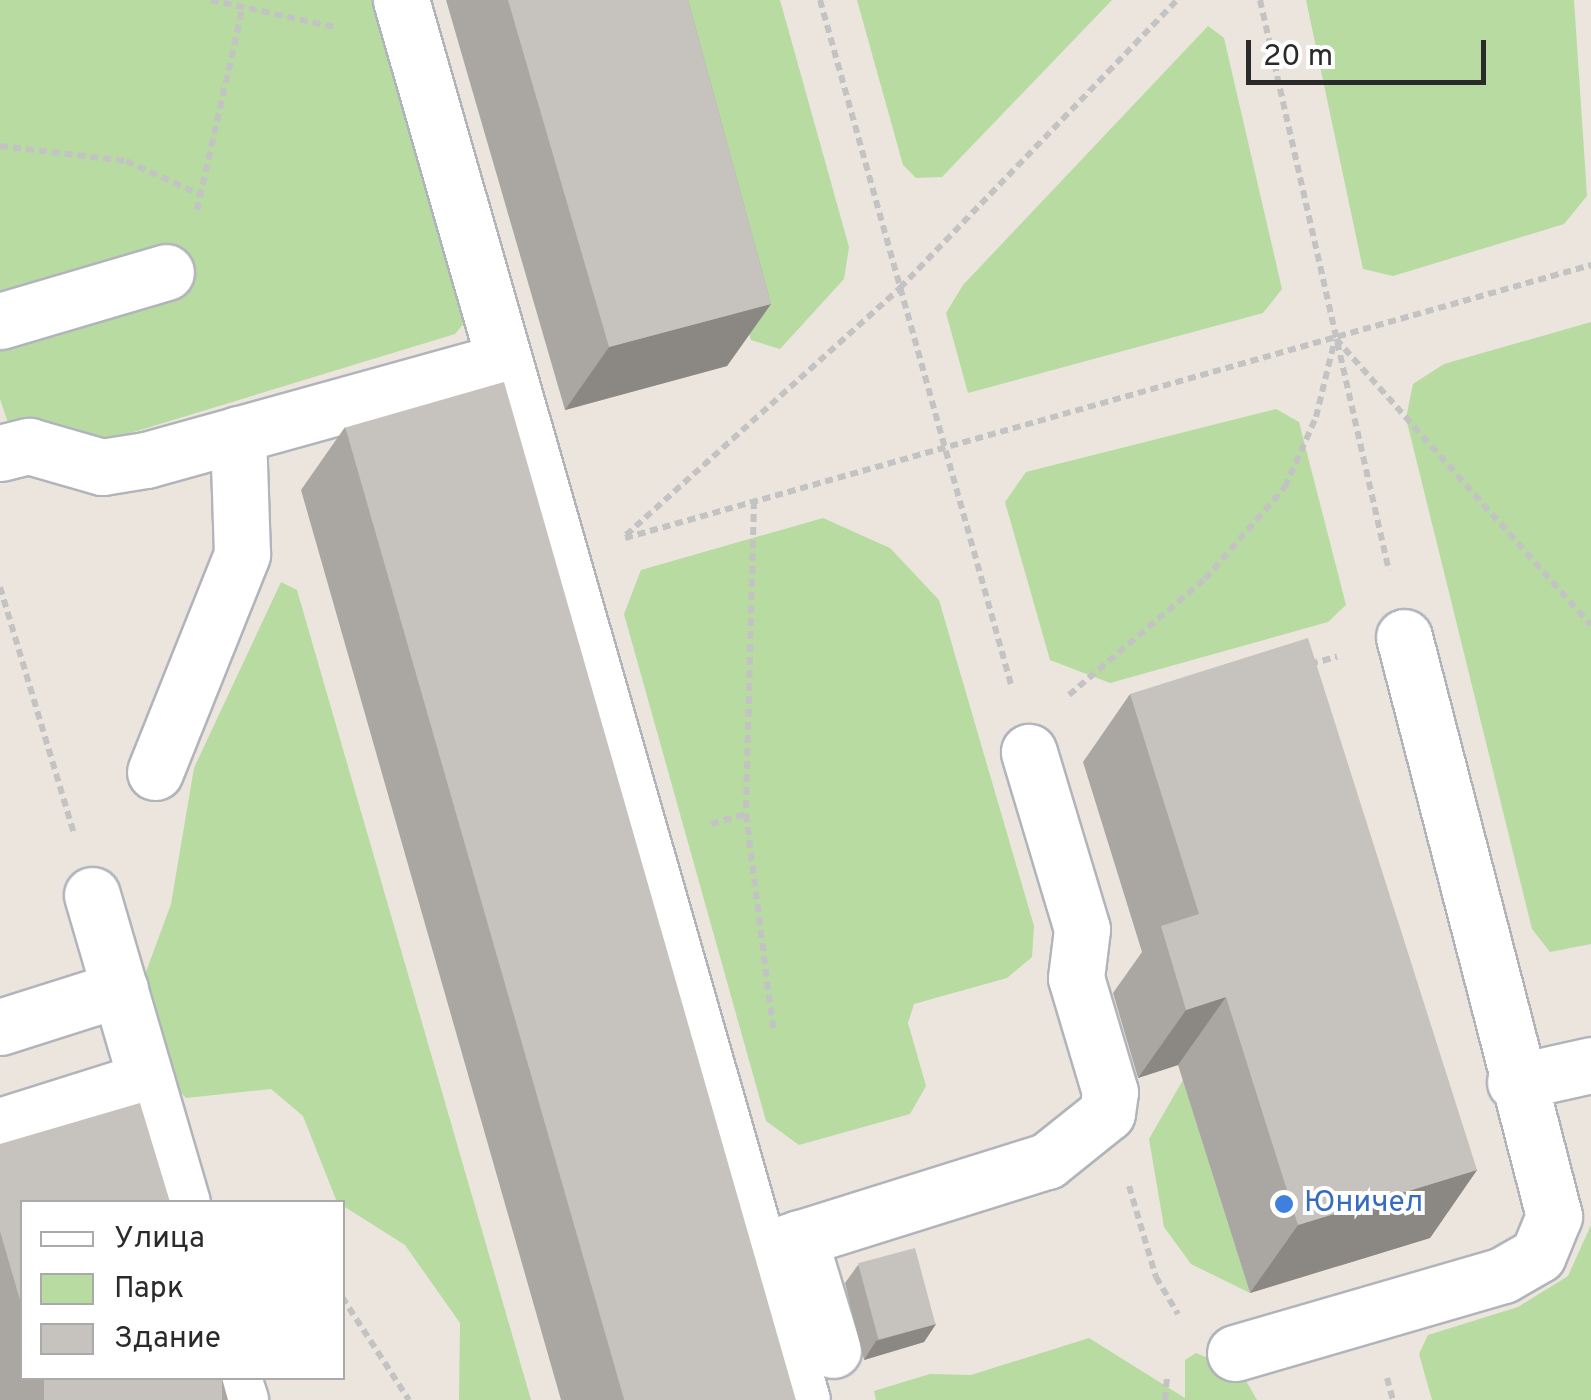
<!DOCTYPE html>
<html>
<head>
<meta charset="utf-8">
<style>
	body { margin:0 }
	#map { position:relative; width:1591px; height:1400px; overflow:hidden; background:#ebe5de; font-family:Overpass,sans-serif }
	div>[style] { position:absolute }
	.green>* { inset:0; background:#b7dba1 }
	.path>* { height:6px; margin-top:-3px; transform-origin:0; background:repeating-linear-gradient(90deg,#c3c3c3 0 8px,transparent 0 13px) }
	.roads { filter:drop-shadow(2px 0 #b2b4bc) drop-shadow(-2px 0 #b2b4bc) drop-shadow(0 2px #b2b4bc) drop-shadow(0 -2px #b2b4bc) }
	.minor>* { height:55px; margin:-27.5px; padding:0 27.5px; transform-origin:27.5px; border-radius:27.5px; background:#fff }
	.wall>* { inset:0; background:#aaa7a3 }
	.shaded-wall>* { inset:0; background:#8b8884 }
	.building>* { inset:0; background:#c6c2bd; transform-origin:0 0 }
	.dots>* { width:28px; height:28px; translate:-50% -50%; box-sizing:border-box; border:5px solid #fff; border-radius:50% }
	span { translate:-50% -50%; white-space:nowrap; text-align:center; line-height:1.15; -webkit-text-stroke:8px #fff; paint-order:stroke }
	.shop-label { font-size:30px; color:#366cbe }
	.left { translate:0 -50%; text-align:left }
	.legend { position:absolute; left:20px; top:1200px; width:325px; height:180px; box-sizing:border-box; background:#fff; border:2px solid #aaa; margin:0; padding:12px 18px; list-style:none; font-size:30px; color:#2a2a2a }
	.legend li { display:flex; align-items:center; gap:20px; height:50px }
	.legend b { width:50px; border:2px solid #aaa }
	.scale { position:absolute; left:1246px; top:40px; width:240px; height:45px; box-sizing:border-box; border:5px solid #2a2a2a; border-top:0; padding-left:12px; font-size:30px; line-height:35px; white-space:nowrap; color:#2a2a2a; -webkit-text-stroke:8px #fff; paint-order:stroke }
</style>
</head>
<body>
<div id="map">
	<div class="green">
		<i style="clip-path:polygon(0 0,374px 0,465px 322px,455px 334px,45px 459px,15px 443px,0 399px)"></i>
		<i style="clip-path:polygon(655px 0,780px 0,849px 247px,844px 279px,780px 349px,751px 340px)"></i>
		<i style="clip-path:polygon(857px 0,1112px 0,942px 177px,916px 178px,903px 165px)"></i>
		<i style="clip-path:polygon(1306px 0,1574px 0,1587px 196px,1564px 224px,1393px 276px,1363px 269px)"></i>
		<i style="clip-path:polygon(1208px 26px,1224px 38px,1282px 289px,1263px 313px,968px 393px,946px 313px,963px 285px)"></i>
		<i style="clip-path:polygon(1591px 322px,1591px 944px,1550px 952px,1532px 929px,1406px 418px,1413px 384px,1444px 364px)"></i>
		<i style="clip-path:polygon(1276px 409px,1299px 422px,1346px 605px,1328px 622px,1110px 683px,1050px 660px,1005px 502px,1026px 472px)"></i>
		<i style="clip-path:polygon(823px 518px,890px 548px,939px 600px,1034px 926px,1032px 957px,1007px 978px,914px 1004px,908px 1023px,926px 1086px,910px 1114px,799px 1145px,766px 1121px,624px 614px,641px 570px)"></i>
		<i style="clip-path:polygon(281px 582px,297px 590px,531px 1400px,459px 1400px,460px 1323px,405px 1245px,337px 1202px,303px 1116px,271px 1089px,186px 1098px,173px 1084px,146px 972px,171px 904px,194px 768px)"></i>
		<i style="clip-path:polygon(1183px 1080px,1250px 1293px,1191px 1264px,1164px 1227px,1149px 1139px)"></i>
		<i style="clip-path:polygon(1591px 1225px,1591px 1400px,1432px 1400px,1419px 1354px,1428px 1335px,1518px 1307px,1568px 1276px)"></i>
		<i style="clip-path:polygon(1089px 1338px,1185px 1398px,1185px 1360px,1196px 1353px,1241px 1372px,1257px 1400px,876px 1400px,874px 1391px,930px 1374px,971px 1375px)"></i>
	</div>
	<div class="path">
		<i style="left:211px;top:0;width:130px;rotate:12.4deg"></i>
		<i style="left:820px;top:0;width:714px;rotate:74.41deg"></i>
		<i style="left:1260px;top:0;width:585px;rotate:77.27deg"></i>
		<i style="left:0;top:146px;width:127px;rotate:6.8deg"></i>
		<i style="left:126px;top:161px;width:82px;rotate:24.4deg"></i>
		<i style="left:197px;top:210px;width:204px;rotate:-77.3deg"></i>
		<i style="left:1336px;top:339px;width:383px;rotate:48.3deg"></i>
		<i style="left:754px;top:501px;width:313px;rotate:91.5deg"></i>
		<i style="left:746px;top:814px;width:216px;rotate:82.8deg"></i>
		<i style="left:626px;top:535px;width:369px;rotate:-42deg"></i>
		<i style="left:900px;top:288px;width:400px;rotate:-46.1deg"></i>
		<i style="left:625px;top:538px;width:1004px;rotate:-15.78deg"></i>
		<i style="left:0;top:587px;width:255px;rotate:73.3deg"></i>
		<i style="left:1310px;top:664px;width:28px;rotate:-15deg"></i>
		<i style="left:1069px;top:695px;width:179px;rotate:-40.5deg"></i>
		<i style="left:1205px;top:579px;width:122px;rotate:-49deg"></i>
		<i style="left:1285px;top:487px;width:77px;rotate:-66.1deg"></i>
		<i style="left:1316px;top:417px;width:80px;rotate:-76.3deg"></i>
		<i style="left:711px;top:824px;width:36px;rotate:-16deg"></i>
		<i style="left:1129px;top:1186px;width:95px;rotate:73.5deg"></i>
		<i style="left:1156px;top:1277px;width:43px;rotate:59.3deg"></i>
		<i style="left:342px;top:1297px;width:123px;rotate:57deg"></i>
		<i style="left:1387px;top:1378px;width:23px;rotate:75deg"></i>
		<i style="left:1165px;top:1400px;width:22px;rotate:-85deg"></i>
	</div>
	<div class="roads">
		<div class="minor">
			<i style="left:401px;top:0;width:1456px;rotate:74.02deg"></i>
			<i style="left:0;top:321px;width:173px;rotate:-16.4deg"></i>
			<i style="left:0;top:453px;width:30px;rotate:-14deg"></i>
			<i style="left:29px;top:446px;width:76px;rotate:16deg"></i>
			<i style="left:102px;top:467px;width:45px;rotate:-9deg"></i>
			<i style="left:146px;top:460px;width:371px;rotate:-15.5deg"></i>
			<i style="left:155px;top:772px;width:235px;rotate:-68.2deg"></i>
			<i style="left:242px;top:554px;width:120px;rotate:-91.9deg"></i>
			<i style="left:92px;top:895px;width:320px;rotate:73.7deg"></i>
			<i style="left:0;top:1027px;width:126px;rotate:-17.6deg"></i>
			<i style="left:1515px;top:1082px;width:78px;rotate:-12.6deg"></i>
			<i style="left:0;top:1126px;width:153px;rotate:-17.5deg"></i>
			<i style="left:799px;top:1238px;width:117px;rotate:73.1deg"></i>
			<i style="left:759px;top:1251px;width:302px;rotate:-17.4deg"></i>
			<i style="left:1047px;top:1161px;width:77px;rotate:-38.7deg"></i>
			<i style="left:1107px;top:1113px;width:21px;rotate:-82deg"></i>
			<i style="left:1110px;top:1092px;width:119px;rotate:-106.6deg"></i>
			<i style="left:1076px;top:978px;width:49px;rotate:-83deg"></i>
			<i style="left:1082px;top:929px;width:185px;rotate:-106.7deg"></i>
			<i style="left:1235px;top:1353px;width:279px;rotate:-16.2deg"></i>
			<i style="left:1503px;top:1275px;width:40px;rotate:-29.7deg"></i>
			<i style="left:1538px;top:1255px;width:42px;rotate:-67.7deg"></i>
			<i style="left:1554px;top:1216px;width:598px;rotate:-104.52deg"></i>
			<i style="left:233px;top:1378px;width:23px;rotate:72deg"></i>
		</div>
	</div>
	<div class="wall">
		<i style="clip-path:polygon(446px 0,688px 0,771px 304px,727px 366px,565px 410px)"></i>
		<i style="clip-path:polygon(345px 427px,794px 1400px,561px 1400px,301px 490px)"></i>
		<i style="clip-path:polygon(1130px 694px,1477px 1170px,1430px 1238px,1250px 1293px,1178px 1065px,1138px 1078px,1113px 993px,1142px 952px,1083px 762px)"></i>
		<i style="clip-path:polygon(0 1144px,22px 1202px,22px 1378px,222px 1378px,228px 1400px,0 1400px)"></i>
		<i style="clip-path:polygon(858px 1265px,936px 1324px,924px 1342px,864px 1360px,845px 1283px)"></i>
	</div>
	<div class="shaded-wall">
		<i style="clip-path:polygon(771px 304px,727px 366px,565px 410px,609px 347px)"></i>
		<i style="clip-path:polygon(1226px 997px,1178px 1065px,1138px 1078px,1186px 1010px)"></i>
		<i style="clip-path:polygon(1477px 1170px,1430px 1238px,1250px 1293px,1298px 1225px)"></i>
		<i style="clip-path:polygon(936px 1324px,924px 1342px,864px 1360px,876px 1341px)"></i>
	</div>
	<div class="building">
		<i style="clip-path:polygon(508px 0,688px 0,771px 304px,609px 347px)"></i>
		<i style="left:504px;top:382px;width:1059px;height:165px;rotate:74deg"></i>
		<i style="clip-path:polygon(1308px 638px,1477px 1170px,1298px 1225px,1226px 997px,1186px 1010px,1161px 926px,1199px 914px,1130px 694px)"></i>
		<i style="clip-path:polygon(140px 1103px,170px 1202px,22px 1202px,22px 1307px,0 1231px,0 1144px)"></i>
		<i style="left:915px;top:1248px;width:79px;height:59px;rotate:75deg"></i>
		<i style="left:44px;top:1378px;width:178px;height:23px"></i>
	</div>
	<div class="dots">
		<i style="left:1284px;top:1204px;background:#3f7fe0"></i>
	</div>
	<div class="shop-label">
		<span class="left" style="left:1304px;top:1204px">Юничел</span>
	</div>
	<ul class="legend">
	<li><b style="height:12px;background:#fff"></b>Улица</li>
	<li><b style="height:28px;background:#b7dba1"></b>Парк</li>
	<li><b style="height:28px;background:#c6c2bd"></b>Здание</li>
	</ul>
	<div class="scale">20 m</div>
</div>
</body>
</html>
